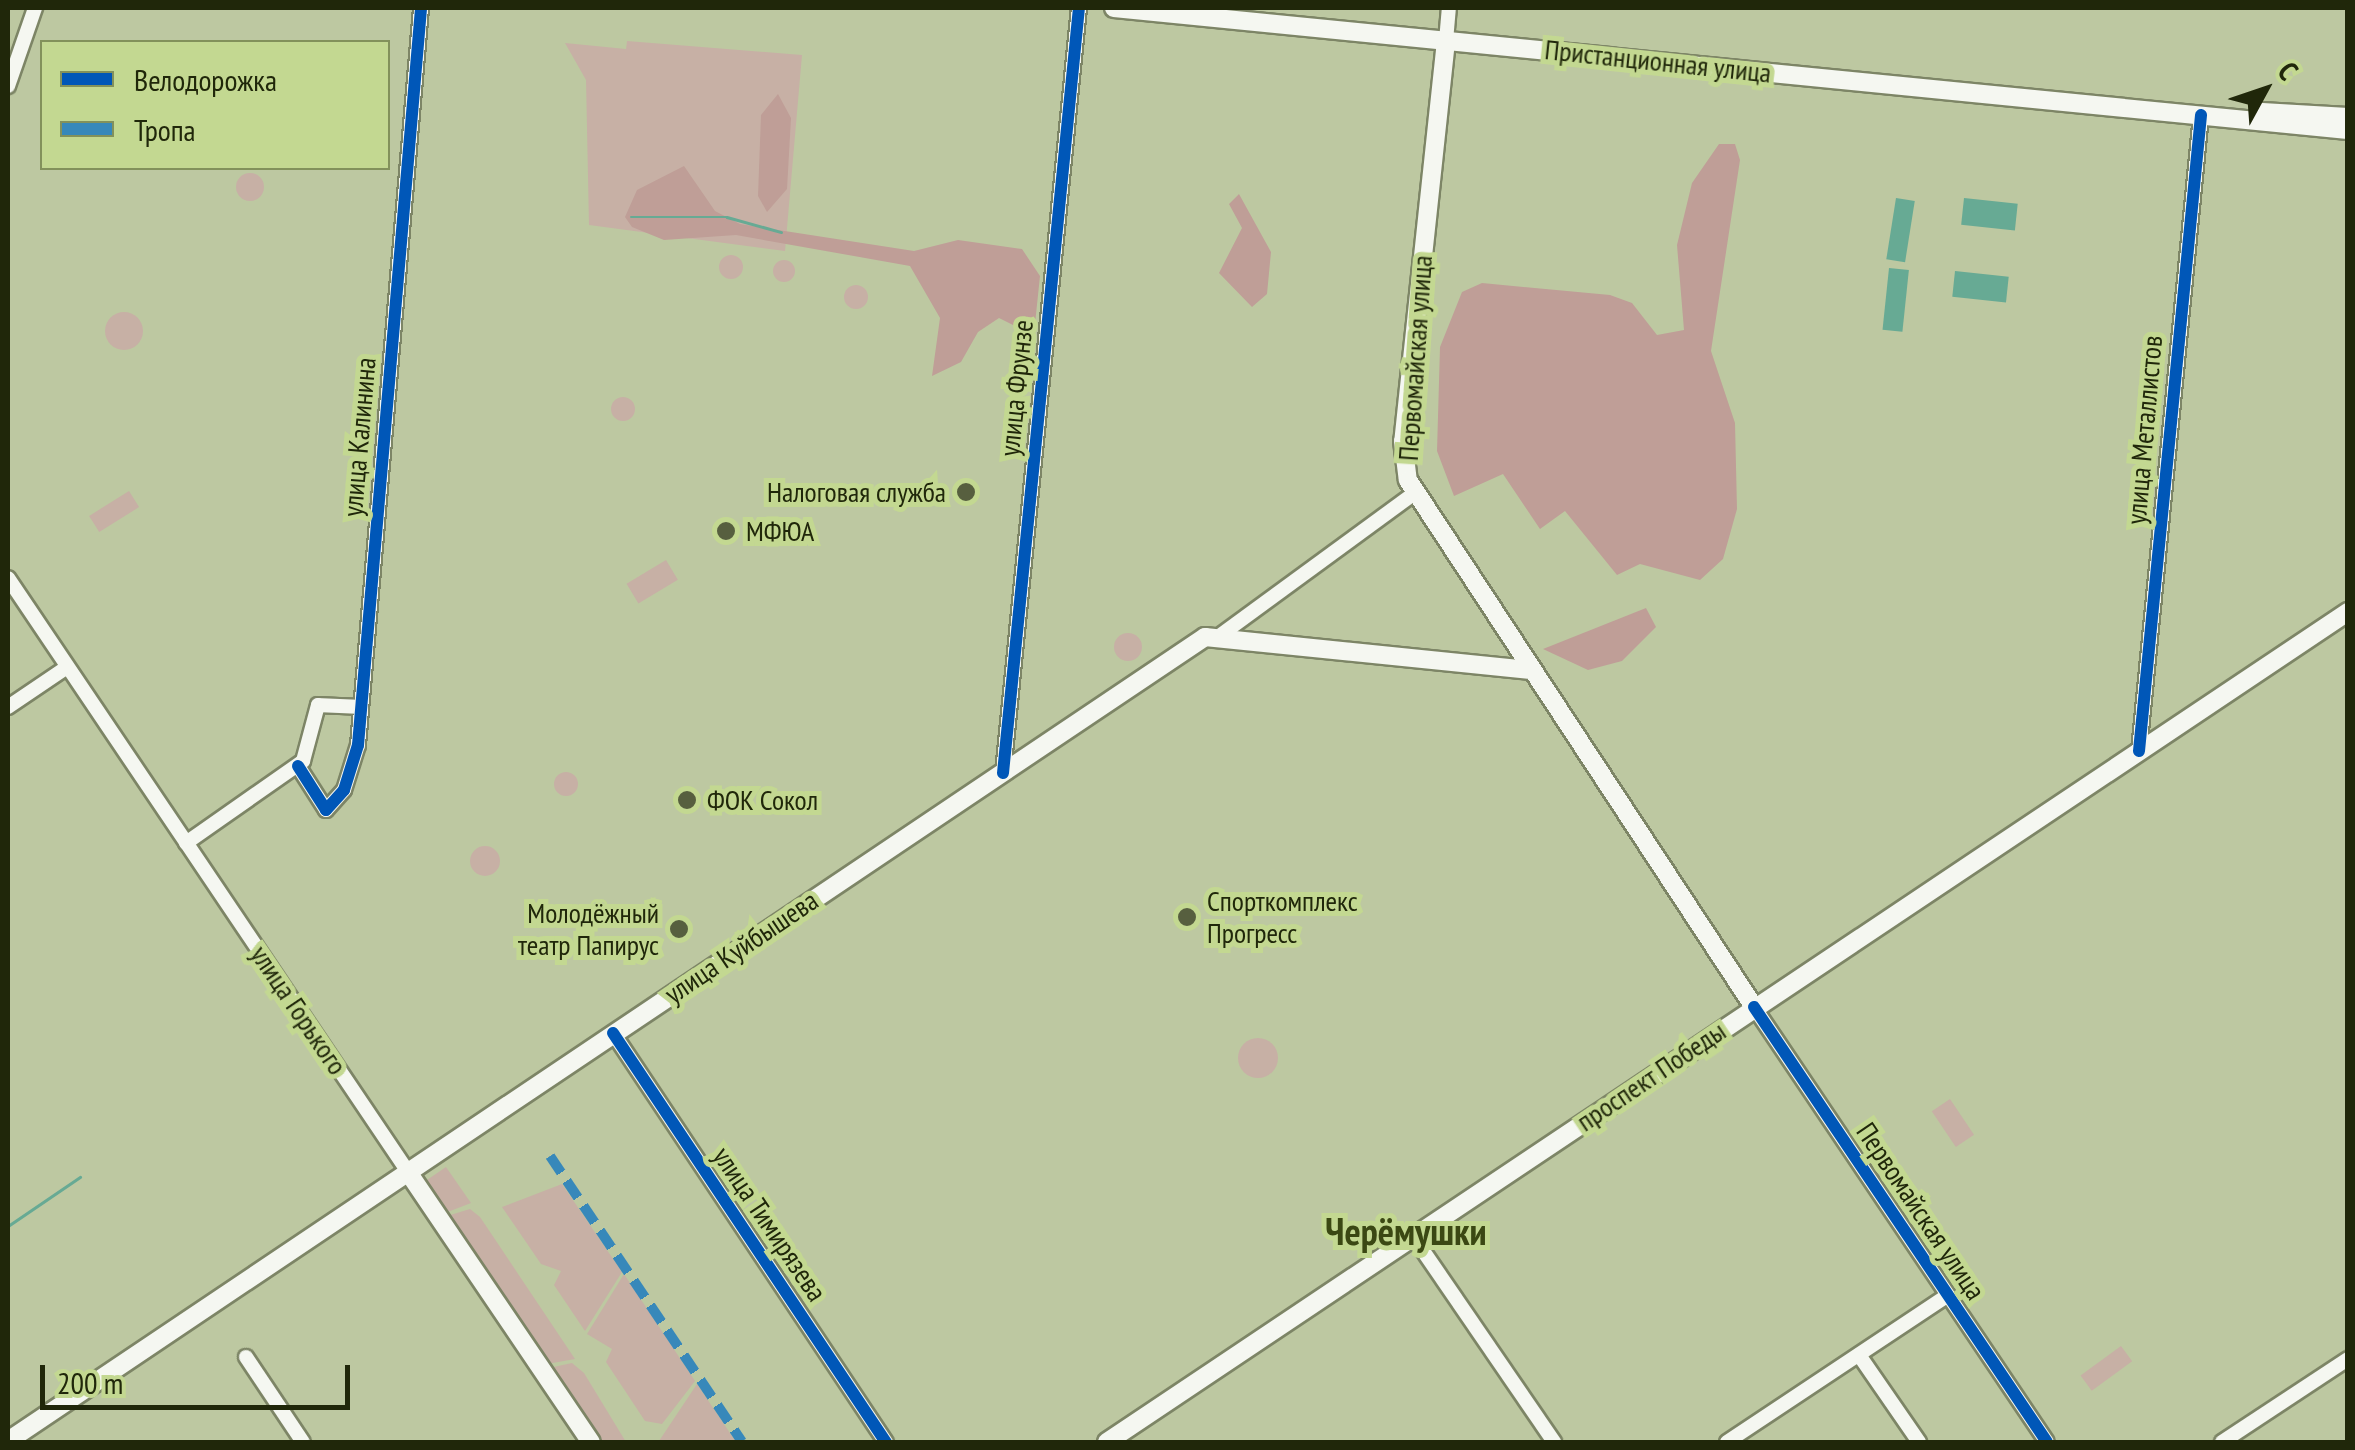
<!DOCTYPE html>
<html>
<head>
<meta charset="utf-8">
<style>
	body { margin:0 }
	#map { position:relative; width:2355px; height:1450px; overflow:hidden; background:#bdc8a1; font-family:"PT Sans Narrow",sans-serif }
	div>[style] { position:absolute }
	.green>* { inset:0; background:#c7b0a5; transform-origin:0 0 }
	.round { border-radius:50% }
	.forest>* { inset:0; background:#bf9e97 }
	.water>* { inset:0; background:#67aa94; transform-origin:0 0 }
	.stream>* { height:2.5px; margin:-1.25px; padding:0 1.25px; transform-origin:1.25px; border-radius:1.25px; background:#67aa94 }
	.roads { filter:drop-shadow(2px 0 #7d8566) drop-shadow(-2px 0 #7d8566) drop-shadow(0 2px #7d8566) drop-shadow(0 -2px #7d8566) }
	.minor>* { height:14px; margin:-7px; padding:0 7px; transform-origin:7px; border-radius:7px; background:#f5f7f1 }
	.major>* { height:18px; margin:-9px; padding:0 9px; transform-origin:9px; border-radius:9px; background:#f5f7f1 }
	.quiet>* { height:10px; margin-top:-5px; transform-origin:0; background:repeating-linear-gradient(90deg,#3788ba 0 20px,transparent 0 30px) }
	.cycleway>* { height:12px; margin:-6px; padding:0 6px; transform-origin:6px; border-radius:6px; background:#0057b8 }
	.dots>* { width:28px; height:28px; translate:-50% -50%; box-sizing:border-box; border:5px solid #c3d891; border-radius:50% }
	span { translate:-50% -50%; white-space:nowrap; text-align:center; line-height:1.15; -webkit-text-stroke:10px #c3d891; paint-order:stroke }
	.street-label { font-size:28px; color:#20270a }
	.poi-label { font-size:28px; color:#20270a }
	.right { translate:-100% -50%; text-align:right }
	.left { translate:0 -50%; text-align:left }
	.district-label { font-size:38px; color:#3b4813; font-weight:700 }
	.frame { position:absolute; inset:0; border:10px solid #20270a; pointer-events:none }
	.legend { position:absolute; left:40px; top:40px; width:350px; height:130px; box-sizing:border-box; background:#c3d891; border:2px solid #82915b; margin:0; padding:12px 18px; list-style:none; font-size:30px; color:#20270a }
	.legend li { display:flex; align-items:center; gap:20px; height:50px }
	.legend b { width:50px; border:2px solid #82915b }
	.north { position:absolute; left:2215px; top:40px; width:100px; height:100px; -webkit-text-stroke:8px #c3d891; paint-order:stroke; rotate:50deg; font-size:28px; font-weight:700; line-height:40px; text-align:center; color:#20270a }
	.north::after { content:''; display:block; margin:auto; width:35px; height:45px; background:#20270a; clip-path:polygon(50% 0,100% 100%,50% 72%,0 100%) }
	.scale { position:absolute; left:40px; top:1365px; width:310px; height:45px; box-sizing:border-box; border:5px solid #20270a; border-top:0; padding-left:12px; font-size:30px; line-height:35px; white-space:nowrap; color:#20270a; -webkit-text-stroke:8px #c3d891; paint-order:stroke }
</style>
</head>
<body>
<div id="map">
	<div class="green">
		<i style="clip-path:polygon(627px 41px,802px 55px,785px 251px,589px 225px,586px 80px,565px 43px,626px 49px)"></i>
		<i class="round" style="left:236px;top:173px;width:28px;height:28px"></i>
		<i class="round" style="left:719px;top:255px;width:24px;height:24px"></i>
		<i class="round" style="left:773px;top:260px;width:22px;height:22px"></i>
		<i class="round" style="left:844px;top:285px;width:24px;height:24px"></i>
		<i class="round" style="left:105px;top:312px;width:38px;height:38px"></i>
		<i class="round" style="left:611px;top:397px;width:24px;height:24px"></i>
		<i style="left:129px;top:491px;width:19px;height:47px;rotate:58deg"></i>
		<i style="left:666px;top:560px;width:23px;height:46px;rotate:59deg"></i>
		<i class="round" style="left:1114px;top:633px;width:28px;height:28px"></i>
		<i class="round" style="left:554px;top:772px;width:24px;height:24px"></i>
		<i class="round" style="left:470px;top:846px;width:30px;height:30px"></i>
		<i class="round" style="left:1238px;top:1038px;width:40px;height:40px"></i>
		<i style="left:1950px;top:1099px;width:43px;height:22px;rotate:56deg"></i>
		<i style="clip-path:polygon(446px 1167px,471px 1203px,445px 1213px,424px 1182px)"></i>
		<i style="clip-path:polygon(562px 1184px,622px 1272px,585px 1331px,554px 1285px,561px 1271px,541px 1264px,502px 1207px)"></i>
		<i style="clip-path:polygon(470px 1209px,480px 1217px,575px 1359px,547px 1364px,447px 1216px)"></i>
		<i style="clip-path:polygon(624px 1274px,695px 1381px,662px 1424px,645px 1421px,606px 1362px,612px 1349px,587px 1334px)"></i>
		<i style="left:2121px;top:1346px;width:19px;height:50px;rotate:54deg"></i>
		<i style="clip-path:polygon(572px 1363px,584px 1373px,626px 1442px,599px 1442px,549px 1368px)"></i>
		<i style="clip-path:polygon(697px 1384px,736px 1442px,659px 1441px)"></i>
	</div>
	<div class="forest">
		<i style="clip-path:polygon(778px 94px,791px 118px,787px 189px,767px 212px,758px 196px,761px 115px)"></i>
		<i style="clip-path:polygon(1719px 144px,1735px 144px,1740px 160px,1711px 351px,1735px 423px,1737px 509px,1723px 559px,1700px 580px,1640px 564px,1617px 575px,1565px 511px,1540px 529px,1503px 474px,1454px 496px,1437px 451px,1440px 347px,1462px 292px,1482px 283px,1610px 295px,1632px 303px,1657px 335px,1684px 330px,1677px 245px,1692px 183px)"></i>
		<i style="clip-path:polygon(684px 166px,715px 211px,740px 224px,914px 251px,958px 240px,1022px 249px,1040px 276px,1031px 362px,1016px 362px,1017px 327px,999px 318px,978px 332px,961px 362px,932px 376px,940px 318px,910px 266px,736px 235px,664px 240px,632px 227px,625px 217px,637px 190px)"></i>
		<i style="clip-path:polygon(1239px 194px,1271px 252px,1267px 294px,1252px 307px,1219px 273px,1242px 228px,1229px 204px)"></i>
		<i style="clip-path:polygon(1646px 608px,1656px 627px,1622px 661px,1588px 670px,1543px 649px)"></i>
	</div>
	<div class="water">
		<i style="left:1896px;top:198px;width:19px;height:62px;rotate:9deg"></i>
		<i style="left:1964px;top:198px;width:54px;height:27px;rotate:6deg"></i>
		<i style="left:1889px;top:268px;width:20px;height:62px;rotate:6deg"></i>
		<i style="left:1955px;top:271px;width:54px;height:26px;rotate:6deg"></i>
	</div>
	<div class="stream">
		<i style="left:631px;top:217px;width:96px"></i>
		<i style="left:727px;top:217px;width:56px;rotate:15.5deg"></i>
		<i style="left:8px;top:1226px;width:87px;rotate:-34.2deg"></i>
	</div>
	<div class="roads">
		<div class="minor">
			<i style="left:1446px;top:41px;width:33px;rotate:-85deg"></i>
			<i style="left:8px;top:86px;width:83px;rotate:-70.9deg"></i>
			<i style="left:8px;top:578px;width:716px;rotate:56.04deg"></i>
			<i style="left:1222px;top:634px;width:237px;rotate:-36.2deg"></i>
			<i style="left:8px;top:707px;width:71px;rotate:-34.1deg"></i>
			<i style="left:2139px;top:751px;width:639px;rotate:-84.43deg"></i>
			<i style="left:298px;top:766px;width:52px;rotate:57.5deg"></i>
			<i style="left:326px;top:810px;width:27px;rotate:-48deg"></i>
			<i style="left:344px;top:790px;width:47px;rotate:-72.7deg"></i>
			<i style="left:358px;top:745px;width:740px;rotate:-85.11deg"></i>
			<i style="left:1003px;top:773px;width:769px;rotate:-84.33deg"></i>
			<i style="left:186px;top:843px;width:143px;rotate:-35deg"></i>
			<i style="left:303px;top:761px;width:58px;rotate:-75deg"></i>
			<i style="left:318px;top:705px;width:43px;rotate:2.7deg"></i>
			<i style="left:1754px;top:1007px;width:524px;rotate:56.04deg"></i>
			<i style="left:613px;top:1033px;width:492px;rotate:56.3deg"></i>
			<i style="left:1413px;top:1236px;width:250px;rotate:55.6deg"></i>
			<i style="left:1859px;top:1355px;width:106px;rotate:55.4deg"></i>
			<i style="left:246px;top:1357px;width:102px;rotate:56.2deg"></i>
			<i style="left:1727px;top:1442px;width:264px;rotate:-33.6deg"></i>
			<i style="left:2222px;top:1442px;width:151px;rotate:-33.4deg"></i>
		</div>
		<div class="major">
			<i style="left:1114px;top:8px;width:1240px;rotate:5.65deg"></i>
			<i style="left:1446px;top:41px;width:402px;rotate:96.1deg"></i>
			<i style="left:1403px;top:441px;width:39px;rotate:83deg"></i>
			<i style="left:1408px;top:480px;width:630px;rotate:56.71deg"></i>
			<i style="left:2262px;top:112px;width:86px;rotate:3.3deg"></i>
			<i style="left:408px;top:1172px;width:326px;rotate:55.9deg"></i>
			<i style="left:8px;top:1441px;width:1442px;rotate:-33.89deg"></i>
			<i style="left:1205px;top:637px;width:325px;rotate:5.8deg"></i>
			<i style="left:1107px;top:1442px;width:1493px;rotate:-33.78deg"></i>
		</div>
	</div>
	<div class="quiet">
		<i style="left:550px;top:1156px;width:344px;rotate:56.1deg"></i>
	</div>
	<div class="cycleway">
		<i style="left:2139px;top:751px;width:639px;rotate:-84.43deg"></i>
		<i style="left:298px;top:766px;width:52px;rotate:57.5deg"></i>
		<i style="left:326px;top:810px;width:27px;rotate:-48deg"></i>
		<i style="left:344px;top:790px;width:47px;rotate:-72.7deg"></i>
		<i style="left:358px;top:745px;width:740px;rotate:-85.11deg"></i>
		<i style="left:1003px;top:773px;width:769px;rotate:-84.33deg"></i>
		<i style="left:1754px;top:1007px;width:524px;rotate:56.04deg"></i>
		<i style="left:613px;top:1033px;width:492px;rotate:56.3deg"></i>
	</div>
	<div class="dots">
		<i style="left:966px;top:492px;background:#575f3f"></i>
		<i style="left:726px;top:531px;background:#575f3f"></i>
		<i style="left:687px;top:800px;background:#575f3f"></i>
		<i style="left:1187px;top:917px;background:#575f3f"></i>
		<i style="left:679px;top:929px;background:#575f3f"></i>
	</div>
	<div class="street-label">
		<span style="left:1658px;top:61px;rotate:6deg">Пристанционная улица</span>
		<span style="left:1415px;top:358px;rotate:-86deg">Первомайская улица</span>
		<span style="left:1016px;top:388px;rotate:-84deg">улица Фрунзе</span>
		<span style="left:2144px;top:430px;rotate:-85deg">улица Металлистов</span>
		<span style="left:359px;top:437px;rotate:-85deg">улица Калинина</span>
		<span style="left:741px;top:947px;rotate:-34deg">улица Куйбышева</span>
		<span style="left:299px;top:1010px;rotate:56deg">улица Горького</span>
		<span style="left:1651px;top:1076px;rotate:-34deg">проспект Победы</span>
		<span style="left:1921px;top:1211px;rotate:56deg">Первомайская улица</span>
		<span style="left:770px;top:1224px;rotate:56deg">улица Тимирязева</span>
	</div>
	<div class="poi-label">
		<span class="right" style="left:946px;top:492px">Налоговая служба</span>
		<span class="left" style="left:746px;top:531px">МФЮА</span>
		<span class="left" style="left:707px;top:800px">ФОК Сокол</span>
		<span class="left" style="left:1207px;top:917px">Спорткомплекс<br>Прогресс</span>
		<span class="right" style="left:659px;top:929px">Молодёжный<br>театр Папирус</span>
	</div>
	<div class="district-label">
		<span style="left:1406px;top:1231px">Черёмушки</span>
	</div>
	<div class="frame"></div>
	<ul class="legend">
	<li><b style="height:12px;background:#0057b8"></b>Велодорожка</li>
	<li><b style="height:12px;background:#3788ba"></b>Тропа</li>
	</ul>
	<div class="north">С</div>
	<div class="scale">200 m</div>
</div>
</body>
</html>
